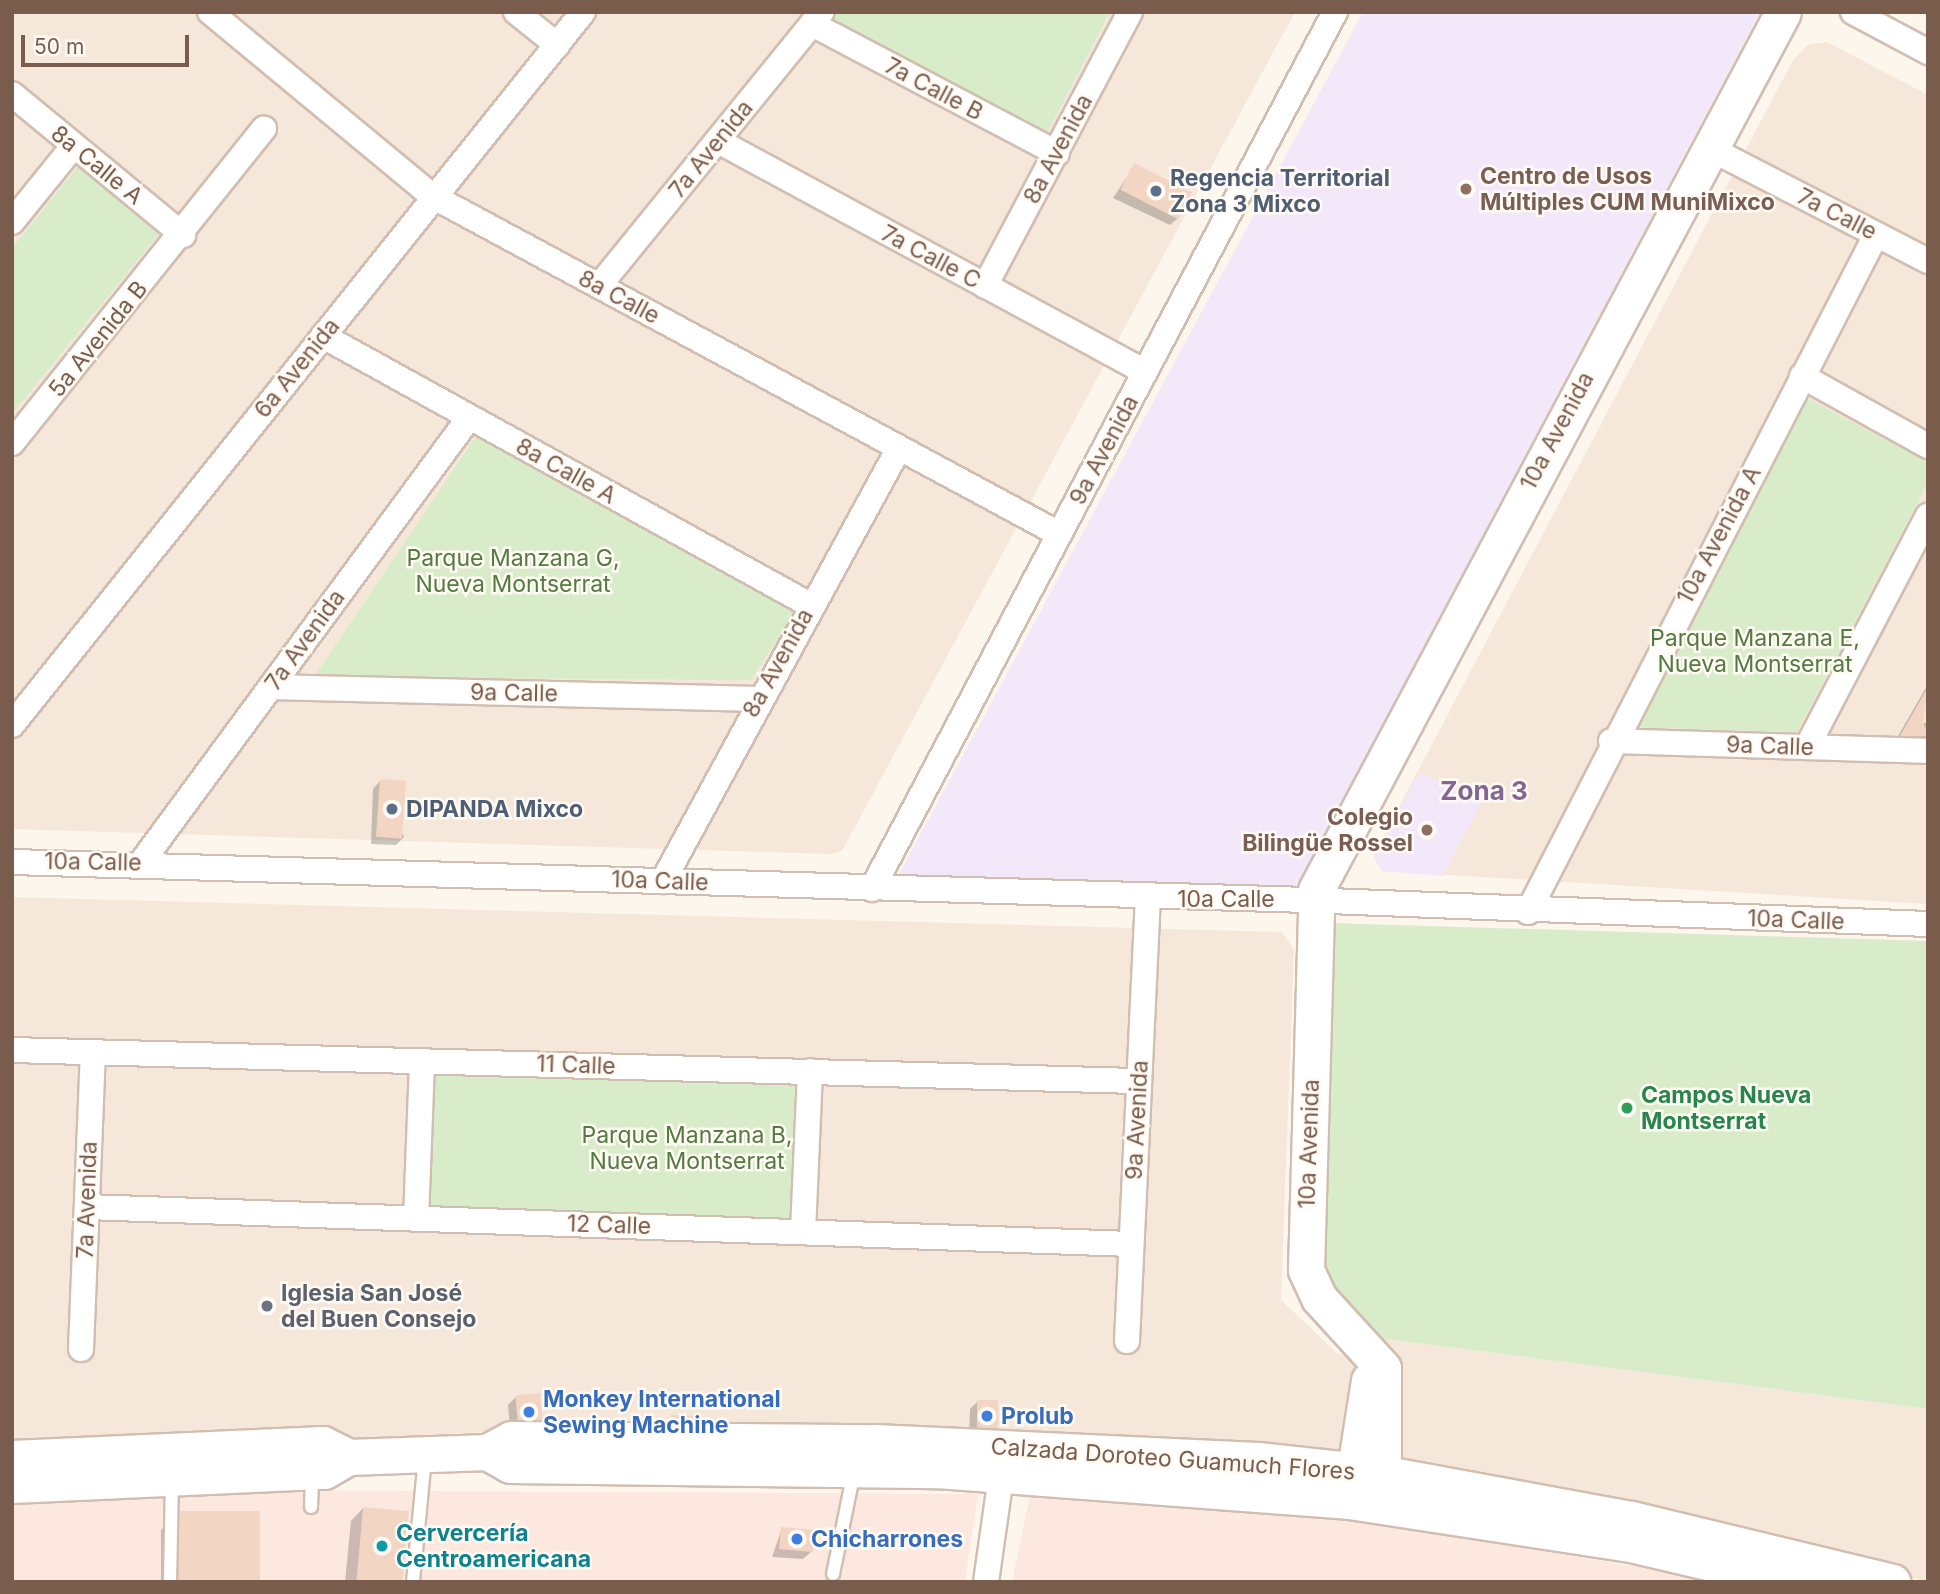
<!DOCTYPE html>
<html>
<head>
<meta charset="utf-8">
<style>
	body { margin:0 }
	#map { position:relative; width:1940px; height:1594px; overflow:hidden; background:#fdf6ec; font-family:Inter,sans-serif }
	div>[style] { position:absolute }
	.residential>* { inset:0; background:#f5e8da }
	.commercial>* { inset:0; background:#fde8e0 }
	.education>* { inset:0; background:#f3e8fa }
	.green>* { inset:0; background:#d8ecc9; transform-origin:0 0 }
	.shadow>* { inset:0; background:#0003 }
	.building>* { inset:0; background:#f3d5c3; transform-origin:0 0 }
	.roads { filter:drop-shadow(2px 0 #d1beb0) drop-shadow(-2px 0 #d1beb0) drop-shadow(0 2px #d1beb0) drop-shadow(0 -2px #d1beb0) }
	.lane>* { height:12px; margin:-6px; padding:0 6px; transform-origin:6px; border-radius:6px; background:#fff }
	.street>* { height:24px; margin:-12px; padding:0 12px; transform-origin:12px; border-radius:12px; background:#fff }
	.secondary>* { height:35px; margin:-17.5px; padding:0 17.5px; transform-origin:17.5px; border-radius:17.5px; background:#fff }
	.dots>* { width:19px; height:19px; translate:-50% -50%; box-sizing:border-box; border:4px solid #fffaf3; border-radius:50% }
	span { translate:-50% -50%; white-space:nowrap; text-align:center; line-height:1.15; -webkit-text-stroke:5px #fffaf3; paint-order:stroke }
	.street-label { font-size:23px; color:#7a5c4d }
	.education-label { font-size:23px; color:#785e54; font-weight:700 }
	.left { translate:0 -50%; text-align:left }
	.right { translate:-100% -50%; text-align:right }
	.service-label { font-size:23px; color:#4e5e75; font-weight:700 }
	.park-label { font-size:23px; color:#537a41 }
	.leisure-label { font-size:23px; color:#27864d; font-weight:700 }
	.worship-label { font-size:23px; color:#5b616d; font-weight:700 }
	.shop-label { font-size:23px; color:#366cbe; font-weight:700 }
	.culture-label { font-size:23px; color:#0d838f; font-weight:700 }
	.quarter-label { font-size:26px; color:#846695; font-weight:700 }
	.frame { position:absolute; inset:0; border:14px solid #7a5c4d; pointer-events:none }
	.scale { position:absolute; left:21px; top:35px; width:168px; height:32px; box-sizing:border-box; border:4px solid #7a5c4d; border-top:0; padding-left:9px; font-size:21px; line-height:24px; white-space:nowrap; color:#7a5c4d; -webkit-text-stroke:5px #fffaf3; paint-order:stroke }
</style>
</head>
<body>
<div id="map">
	<div class="residential">
		<i style="clip-path:polygon(12px 12px,1295px 12px,842px 851px,831px 854px,12px 829px)"></i>
		<i style="clip-path:polygon(1827px 42px,1928px 95px,1928px 904px,1382px 871px,1373px 856px,1792px 62px,1807px 45px)"></i>
		<i style="clip-path:polygon(12px 897px,1282px 932px,1294px 950px,1281px 1300px,1337px 1353px,1362px 1362px,1350px 1457px,1033px 1437px,485px 1432px,12px 1454px)"></i>
		<i style="clip-path:polygon(1371px 1337px,1928px 1409px,1928px 1582px,1769px 1539px,1402px 1458px,1403px 1372px)"></i>
	</div>
	<div class="commercial">
		<i style="clip-path:polygon(242px 1490px,978px 1494px,965px 1582px,12px 1582px,12px 1505px)"></i>
		<i style="clip-path:polygon(1031px 1491px,1285px 1508px,1727px 1582px,1012px 1582px)"></i>
	</div>
	<div class="education">
		<i style="clip-path:polygon(1363px 12px,1760px 12px,1293px 892px,899px 874px)"></i>
		<i style="clip-path:polygon(1420px 772px,1481px 804px,1442px 876px,1382px 871px,1373px 856px)"></i>
	</div>
	<div class="green">
		<i style="clip-path:polygon(835px 12px,1110px 12px,1045px 137px,827px 22px)"></i>
		<i style="clip-path:polygon(80px 164px,162px 230px,12px 414px,12px 248px)"></i>
		<i style="clip-path:polygon(1806px 398px,1928px 462px,1928px 482px,1797px 732px,1631px 727px)"></i>
		<i style="clip-path:polygon(478px 433px,801px 603px,751px 680px,314px 677px)"></i>
		<i style="clip-path:polygon(1330px 923px,1928px 941px,1928px 1409px,1371px 1337px,1322px 1275px)"></i>
		<i style="left:429px;top:1068px;width:375px;height:144px;rotate:2deg"></i>
	</div>
	<div class="shadow">
		<i style="clip-path:polygon(1135px 165px,1178px 218px,1170px 225px,1113px 198px)"></i>
		<i style="clip-path:polygon(1928px 684px,1920px 723px,1928px 723px,1928px 743px,1894px 743px)"></i>
		<i style="clip-path:polygon(380px 781px,404px 837px,396px 845px,371px 844px,373px 789px)"></i>
		<i style="clip-path:polygon(538px 1395px,511px 1439px,508px 1405px,516px 1397px)"></i>
		<i style="clip-path:polygon(977px 1402px,995px 1431px,969px 1438px,970px 1409px)"></i>
		<i style="clip-path:polygon(363px 1508px,400px 1582px,345px 1582px,351px 1521px)"></i>
		<i style="clip-path:polygon(177px 1513px,258px 1582px,161px 1582px,161px 1530px)"></i>
		<i style="clip-path:polygon(782px 1528px,811px 1552px,803px 1559px,772px 1557px)"></i>
	</div>
	<div class="building">
		<i style="left:1134px;top:163px;width:65px;height:30px;rotate:27deg"></i>
		<i style="clip-path:polygon(1928px 687px,1923px 722px,1928px 736px,1900px 736px)"></i>
		<i style="left:380px;top:779px;width:26px;height:58px;rotate:4deg"></i>
		<i style="left:540px;top:1393px;width:36px;height:25px;rotate:84deg"></i>
		<i style="left:977px;top:1400px;width:21px;height:31px"></i>
		<i style="left:671px;top:1415px;width:31px;height:19px;rotate:2deg"></i>
		<i style="left:363px;top:1507px;width:46px;height:75px;rotate:5deg"></i>
		<i style="left:177px;top:1511px;width:83px;height:71px"></i>
		<i style="left:781px;top:1527px;width:34px;height:22px;rotate:5deg"></i>
	</div>
	<div class="roads">
		<div class="lane">
			<i style="left:311px;top:1507px;width:35px;rotate:-88deg"></i>
			<i style="left:833px;top:1574px;width:104px;rotate:-78.4deg"></i>
			<i style="left:170px;top:1582px;width:102px;rotate:-88.9deg"></i>
			<i style="left:413px;top:1582px;width:126px;rotate:-84.5deg"></i>
		</div>
		<div class="street">
			<i style="left:210px;top:12px;width:291px;rotate:39.6deg"></i>
			<i style="left:434px;top:197px;width:710px;rotate:28.33deg"></i>
			<i style="left:516px;top:12px;width:53px;rotate:38.8deg"></i>
			<i style="left:1853px;top:12px;width:85px;rotate:28.1deg"></i>
			<i style="left:812px;top:24px;width:277px;rotate:27.8deg"></i>
			<i style="left:12px;top:94px;width:222px;rotate:39.5deg"></i>
			<i style="left:718px;top:141px;width:485px;rotate:28.4deg"></i>
			<i style="left:1709px;top:148px;width:246px;rotate:27.3deg"></i>
			<i style="left:12px;top:222px;width:95px;rotate:-51deg"></i>
			<i style="left:599px;top:286px;width:353px;rotate:-50.9deg"></i>
			<i style="left:985px;top:286px;width:310px;rotate:-62.1deg"></i>
			<i style="left:323px;top:336px;width:556px;rotate:28.91deg"></i>
			<i style="left:1802px;top:376px;width:144px;rotate:29.1deg"></i>
			<i style="left:12px;top:443px;width:403px;rotate:-51.3deg"></i>
			<i style="left:271px;top:687px;width:486px;rotate:1.4deg"></i>
			<i style="left:12px;top:725px;width:913px;rotate:-51.31deg"></i>
			<i style="left:1611px;top:741px;width:317px;rotate:1.8deg"></i>
			<i style="left:1807px;top:747px;width:261px;rotate:-62.4deg"></i>
			<i style="left:12px;top:862px;width:1296px;rotate:1.68deg"></i>
			<i style="left:141px;top:863px;width:553px;rotate:-53.61deg"></i>
			<i style="left:663px;top:881px;width:493px;rotate:-61.4deg"></i>
			<i style="left:872px;top:889px;width:992px;rotate:-62.17deg"></i>
			<i style="left:1329px;top:901px;width:599px;rotate:2.2deg"></i>
			<i style="left:1528px;top:912px;width:761px;rotate:-62.8deg"></i>
			<i style="left:12px;top:1050px;width:1127px;rotate:1.58deg"></i>
			<i style="left:87px;top:1207px;width:1045px;rotate:2.03deg"></i>
			<i style="left:416px;top:1219px;width:158px;rotate:-87.8deg"></i>
			<i style="left:803px;top:1232px;width:161px;rotate:-87.5deg"></i>
			<i style="left:1127px;top:1341px;width:442px;rotate:-87.3deg"></i>
			<i style="left:81px;top:1349px;width:297px;rotate:-87.7deg"></i>
			<i style="left:986px;top:1582px;width:121px;rotate:-81.9deg"></i>
		</div>
		<div class="secondary">
			<i style="left:1316px;top:890px;width:994px;rotate:-61.99deg"></i>
			<i style="left:1316px;top:912px;width:358px;rotate:91.6deg"></i>
			<i style="left:1306px;top:1270px;width:31px;rotate:65deg"></i>
			<i style="left:1319px;top:1298px;width:95px;rotate:47.6deg"></i>
			<i style="left:1383px;top:1368px;width:129px;rotate:90deg"></i>
			<i style="left:487px;top:1452px;width:26px;rotate:29deg"></i>
			<i style="left:510px;top:1465px;width:428px;rotate:0.7deg"></i>
			<i style="left:938px;top:1470px;width:413px;rotate:4.3deg"></i>
			<i style="left:1350px;top:1501px;width:279px;rotate:8.7deg"></i>
			<i style="left:1626px;top:1543px;width:171px;rotate:13.2deg"></i>
			<i style="left:12px;top:1458px;width:311px;rotate:-2.6deg"></i>
			<i style="left:323px;top:1444px;width:28px;rotate:27deg"></i>
			<i style="left:12px;top:1485px;width:312px;rotate:-2.6deg"></i>
			<i style="left:324px;top:1471px;width:28px;rotate:-30deg"></i>
			<i style="left:348px;top:1457px;width:139px;rotate:-2.1deg"></i>
			<i style="left:487px;top:1452px;width:27px;rotate:-28deg"></i>
			<i style="left:511px;top:1439px;width:364px;rotate:0.5deg"></i>
			<i style="left:875px;top:1442px;width:383px;rotate:2.7deg"></i>
			<i style="left:1258px;top:1460px;width:129px;rotate:6.2deg"></i>
			<i style="left:1386px;top:1474px;width:250px;rotate:10.4deg"></i>
			<i style="left:1632px;top:1519px;width:268px;rotate:13.6deg"></i>
			<i style="left:1351px;top:1494px;width:115px;rotate:-81deg"></i>
		</div>
	</div>
	<div class="dots">
		<i style="left:1466px;top:189px;background:#8d6e63"></i>
		<i style="left:1156px;top:191px;background:#5c6f8a"></i>
		<i style="left:392px;top:809px;background:#5c6f8a"></i>
		<i style="left:1427px;top:830px;background:#8d6e63"></i>
		<i style="left:1627px;top:1108px;background:#2e9e5b"></i>
		<i style="left:267px;top:1306px;background:#6b7280"></i>
		<i style="left:529px;top:1412px;background:#3f7fe0"></i>
		<i style="left:987px;top:1416px;background:#3f7fe0"></i>
		<i style="left:797px;top:1539px;background:#3f7fe0"></i>
		<i style="left:382px;top:1546px;background:#0f9aa8"></i>
	</div>
	<div class="street-label">
		<span style="left:934px;top:89px;rotate:28deg">7a Calle B</span>
		<span style="left:711px;top:149px;rotate:-51deg">7a Avenida</span>
		<span style="left:1058px;top:149px;rotate:-62deg">8a Avenida</span>
		<span style="left:97px;top:165px;rotate:39deg">8a Calle A</span>
		<span style="left:1837px;top:214px;rotate:27deg">7a Calle</span>
		<span style="left:931px;top:257px;rotate:28deg">7a Calle C</span>
		<span style="left:619px;top:297px;rotate:28deg">8a Calle</span>
		<span style="left:98px;top:339px;rotate:-51deg">5a Avenida B</span>
		<span style="left:297px;top:368px;rotate:-51deg">6a Avenida</span>
		<span style="left:1557px;top:431px;rotate:-62deg">10a Avenida</span>
		<span style="left:1104px;top:450px;rotate:-62deg">9a Avenida</span>
		<span style="left:566px;top:471px;rotate:29deg">8a Calle A</span>
		<span style="left:1719px;top:535px;rotate:-62deg">10a Avenida A</span>
		<span style="left:305px;top:640px;rotate:-54deg">7a Avenida</span>
		<span style="left:778px;top:663px;rotate:-61deg">8a Avenida</span>
		<span style="left:514px;top:693px;rotate:1deg">9a Calle</span>
		<span style="left:1770px;top:746px;rotate:2deg">9a Calle</span>
		<span style="left:93px;top:862px;rotate:1deg">10a Calle</span>
		<span style="left:660px;top:881px;rotate:2deg">10a Calle</span>
		<span style="left:1226px;top:899px">10a Calle</span>
		<span style="left:1796px;top:920px;rotate:2deg">10a Calle</span>
		<span style="left:576px;top:1065px;rotate:2deg">11 Calle</span>
		<span style="left:1137px;top:1120px;rotate:-87deg">9a Avenida</span>
		<span style="left:1309px;top:1144px;rotate:-88deg">10a Avenida</span>
		<span style="left:87px;top:1200px;rotate:-88deg">7a Avenida</span>
		<span style="left:609px;top:1225px;rotate:2deg">12 Calle</span>
		<span style="left:1173px;top:1459px;rotate:4deg">Calzada Doroteo Guamuch Flores</span>
	</div>
	<div class="education-label">
		<span class="left" style="left:1480px;top:189px">Centro de Usos<br>Múltiples CUM MuniMixco</span>
		<span class="right" style="left:1413px;top:830px">Colegio<br>Bilingüe Rossel</span>
	</div>
	<div class="service-label">
		<span class="left" style="left:1170px;top:191px">Regencia Territorial<br>Zona 3 Mixco</span>
		<span class="left" style="left:406px;top:809px">DIPANDA Mixco</span>
	</div>
	<div class="park-label">
		<span style="left:513px;top:571px">Parque Manzana G,<br>Nueva Montserrat</span>
		<span style="left:1755px;top:651px">Parque Manzana E,<br>Nueva Montserrat</span>
		<span style="left:687px;top:1148px">Parque Manzana B,<br>Nueva Montserrat</span>
	</div>
	<div class="leisure-label">
		<span class="left" style="left:1641px;top:1108px">Campos Nueva<br>Montserrat</span>
	</div>
	<div class="worship-label">
		<span class="left" style="left:281px;top:1306px">Iglesia San José<br>del Buen Consejo</span>
	</div>
	<div class="shop-label">
		<span class="left" style="left:543px;top:1412px">Monkey International<br>Sewing Machine</span>
		<span class="left" style="left:1001px;top:1416px">Prolub</span>
		<span class="left" style="left:811px;top:1539px">Chicharrones</span>
	</div>
	<div class="culture-label">
		<span class="left" style="left:396px;top:1546px">Cervercería<br>Centroamericana</span>
	</div>
	<div class="quarter-label">
		<span style="left:1484px;top:791px">Zona 3</span>
	</div>
	<div class="frame"></div>
	<div class="scale">50 m</div>
</div>
</body>
</html>
